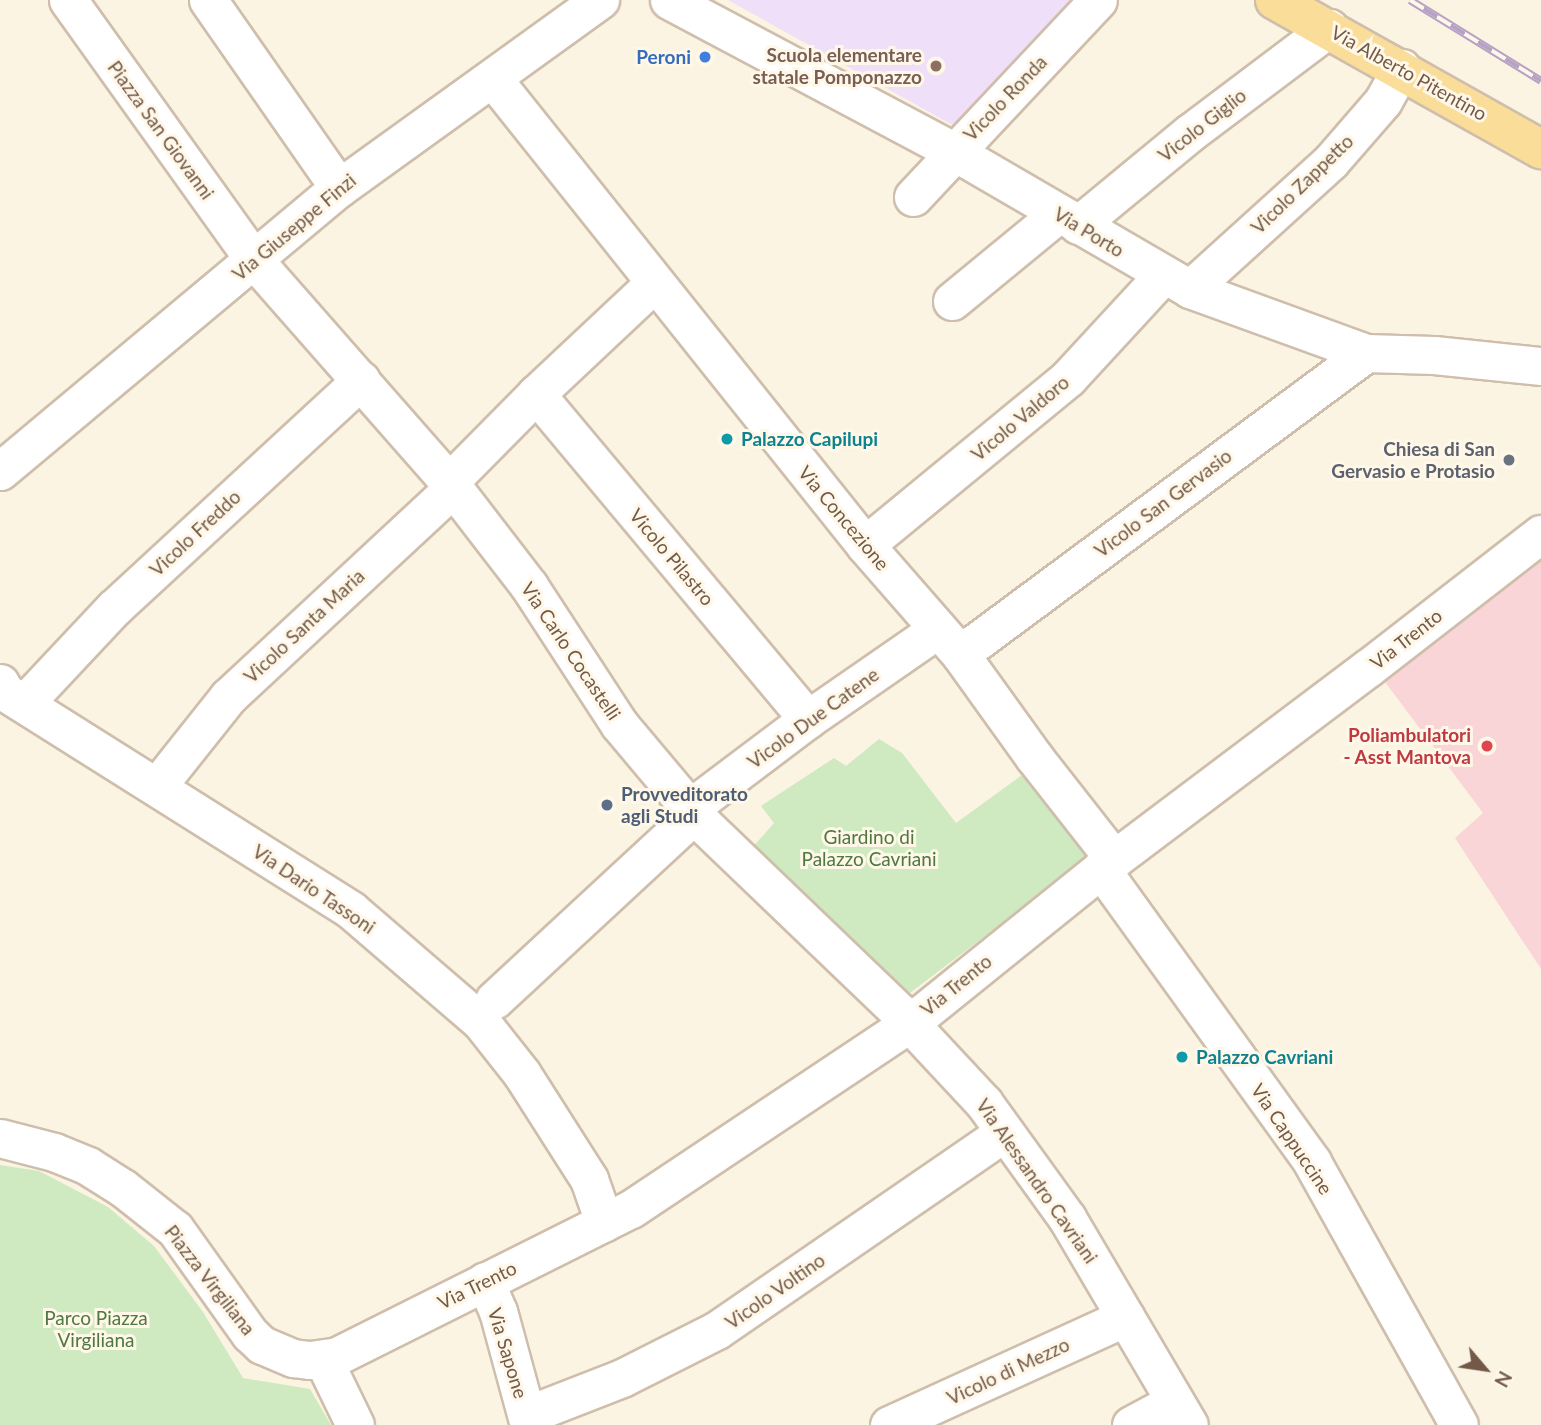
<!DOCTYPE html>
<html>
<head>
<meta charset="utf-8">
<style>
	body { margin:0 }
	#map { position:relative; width:1541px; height:1425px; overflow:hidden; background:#fcf4e2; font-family:Lato,sans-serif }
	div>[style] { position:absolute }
	.education>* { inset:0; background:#f0dff8 }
	.medical>* { inset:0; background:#fad5d7 }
	.green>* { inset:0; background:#cfe9c1 }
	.roads { filter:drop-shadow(2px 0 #cfbeac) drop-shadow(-2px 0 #cfbeac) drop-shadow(0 2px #cfbeac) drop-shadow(0 -2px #cfbeac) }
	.minor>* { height:37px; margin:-18.5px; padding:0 18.5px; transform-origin:18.5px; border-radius:18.5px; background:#fff }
	.major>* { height:38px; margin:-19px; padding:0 19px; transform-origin:19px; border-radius:19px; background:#fbdd9a }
	.rail>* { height:8px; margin-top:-4px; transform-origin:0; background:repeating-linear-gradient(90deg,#fff7e8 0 16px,#b7a1c5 0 32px); box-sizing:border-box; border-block:2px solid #b7a1c5 }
	.dots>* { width:19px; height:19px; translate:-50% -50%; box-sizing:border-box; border:4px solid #fff7e8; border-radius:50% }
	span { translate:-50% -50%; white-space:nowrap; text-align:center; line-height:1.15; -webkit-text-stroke:6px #fff7e8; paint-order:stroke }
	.education-label { font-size:19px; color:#785e54; font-weight:700 }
	.right { translate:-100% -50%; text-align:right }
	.shop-label { font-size:19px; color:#366cbe; font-weight:700 }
	.street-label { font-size:19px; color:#735a48 }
	.culture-label { font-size:19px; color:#0d838f; font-weight:700 }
	.left { translate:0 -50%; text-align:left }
	.worship-label { font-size:19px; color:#5b616d; font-weight:700 }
	.health-label { font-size:19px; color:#be3a42; font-weight:700 }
	.service-label { font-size:19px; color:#4e5e75; font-weight:700 }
	.park-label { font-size:19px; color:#4d7941 }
	.north { position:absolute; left:1450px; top:1334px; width:70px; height:70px; -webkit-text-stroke:5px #fff7e8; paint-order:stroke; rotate:119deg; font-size:19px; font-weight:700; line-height:28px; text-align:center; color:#735a48 }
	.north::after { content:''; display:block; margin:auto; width:24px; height:32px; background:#735a48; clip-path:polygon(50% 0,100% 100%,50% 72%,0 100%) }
</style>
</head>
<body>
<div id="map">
	<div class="education">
		<i style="clip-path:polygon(728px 0,1088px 0,965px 132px)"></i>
	</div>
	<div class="medical">
		<i style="clip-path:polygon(1541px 551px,1541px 969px,1455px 838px,1483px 813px,1382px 678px)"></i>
	</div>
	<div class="green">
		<i style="clip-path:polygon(879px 739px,902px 753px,956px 823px,1033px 767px,1097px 851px,898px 1002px,752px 848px,774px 823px,761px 806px,834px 758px,846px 766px)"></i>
		<i style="clip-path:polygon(0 1165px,39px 1171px,108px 1207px,154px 1246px,203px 1312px,243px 1378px,310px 1389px,331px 1425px,0 1425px)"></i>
	</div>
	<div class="roads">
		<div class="minor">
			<i style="left:68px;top:0;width:320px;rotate:54.4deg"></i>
			<i style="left:254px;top:260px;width:295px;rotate:48.7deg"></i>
			<i style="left:449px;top:482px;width:131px;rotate:52.4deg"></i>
			<i style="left:529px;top:586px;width:165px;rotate:56.9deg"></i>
			<i style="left:619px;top:724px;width:129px;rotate:50deg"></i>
			<i style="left:702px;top:823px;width:274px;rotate:43.8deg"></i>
			<i style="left:900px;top:1013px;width:123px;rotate:47deg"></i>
			<i style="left:984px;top:1103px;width:142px;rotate:54.2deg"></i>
			<i style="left:1067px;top:1218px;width:240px;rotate:59.5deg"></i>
			<i style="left:208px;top:0;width:229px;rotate:55.1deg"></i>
			<i style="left:669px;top:0;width:322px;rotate:28deg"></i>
			<i style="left:953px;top:151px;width:274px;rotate:30.2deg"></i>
			<i style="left:1190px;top:289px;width:187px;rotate:20deg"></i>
			<i style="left:1366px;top:353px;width:68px;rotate:1.7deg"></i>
			<i style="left:1434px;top:355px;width:108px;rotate:5.9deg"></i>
			<i style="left:493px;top:79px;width:596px;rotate:51.4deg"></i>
			<i style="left:865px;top:545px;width:145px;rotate:48.9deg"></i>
			<i style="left:960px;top:654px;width:127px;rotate:54.3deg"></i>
			<i style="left:1034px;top:757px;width:130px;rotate:51.9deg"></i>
			<i style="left:913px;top:197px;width:270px;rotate:-46.8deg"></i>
			<i style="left:1078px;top:225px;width:146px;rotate:-39.5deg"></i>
			<i style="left:1191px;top:132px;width:173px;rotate:-37deg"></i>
			<i style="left:1190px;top:289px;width:190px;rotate:-42.2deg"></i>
			<i style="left:1331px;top:161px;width:79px;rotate:-49.1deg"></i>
			<i style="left:1383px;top:101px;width:38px;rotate:-61deg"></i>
			<i style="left:952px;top:301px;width:137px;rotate:-39.4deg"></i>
			<i style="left:536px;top:394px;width:424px;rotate:50.1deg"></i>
			<i style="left:0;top:471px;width:442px;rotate:-39.9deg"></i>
			<i style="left:339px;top:188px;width:322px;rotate:-35.8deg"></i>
			<i style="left:449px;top:482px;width:124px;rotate:-45.3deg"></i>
			<i style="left:536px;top:394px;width:161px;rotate:-43.2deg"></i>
			<i style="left:865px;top:545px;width:263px;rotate:-39.4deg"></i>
			<i style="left:1068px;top:378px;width:139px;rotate:-47.3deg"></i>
			<i style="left:960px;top:654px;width:505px;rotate:-36.55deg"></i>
			<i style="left:0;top:683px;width:10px;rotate:61deg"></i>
			<i style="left:5px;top:692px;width:409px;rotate:32.2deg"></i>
			<i style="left:351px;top:910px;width:172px;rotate:40.7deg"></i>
			<i style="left:481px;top:1022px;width:66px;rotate:51.7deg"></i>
			<i style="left:522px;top:1074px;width:125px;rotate:57.5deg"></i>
			<i style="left:589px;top:1179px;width:46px;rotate:70.8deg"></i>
			<i style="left:35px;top:692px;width:115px;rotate:-46.8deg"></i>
			<i style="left:114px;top:608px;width:336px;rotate:-42.7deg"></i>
			<i style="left:166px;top:775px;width:100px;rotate:-51.5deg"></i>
			<i style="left:228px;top:697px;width:307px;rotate:-42.9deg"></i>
			<i style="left:690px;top:808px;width:148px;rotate:-37deg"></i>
			<i style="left:808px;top:719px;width:158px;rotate:-34.7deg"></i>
			<i style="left:1101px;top:869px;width:361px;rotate:54.2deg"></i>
			<i style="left:1312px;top:1162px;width:301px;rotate:60.8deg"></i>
			<i style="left:494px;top:1000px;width:274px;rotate:-42.8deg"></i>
			<i style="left:0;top:1138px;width:56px;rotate:14.5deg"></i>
			<i style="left:54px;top:1152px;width:37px;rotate:22deg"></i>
			<i style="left:88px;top:1166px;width:41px;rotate:32.2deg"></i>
			<i style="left:123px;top:1188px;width:66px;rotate:38.3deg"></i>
			<i style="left:175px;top:1229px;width:129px;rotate:54.5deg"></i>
			<i style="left:250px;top:1334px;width:16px;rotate:43deg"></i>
			<i style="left:262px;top:1345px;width:34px;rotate:23deg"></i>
			<i style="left:293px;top:1358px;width:17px;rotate:7deg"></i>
			<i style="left:310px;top:1360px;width:27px;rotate:-8deg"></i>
			<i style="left:337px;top:1356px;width:329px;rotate:-26.6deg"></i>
			<i style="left:631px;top:1209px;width:335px;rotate:-33.7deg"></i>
			<i style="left:910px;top:1023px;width:245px;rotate:-38.9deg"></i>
			<i style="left:1101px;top:869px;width:334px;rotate:-37deg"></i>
			<i style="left:1368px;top:668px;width:219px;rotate:-37.8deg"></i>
			<i style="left:485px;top:1281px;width:33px;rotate:67deg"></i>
			<i style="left:498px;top:1311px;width:118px;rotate:74.8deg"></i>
			<i style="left:323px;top:1359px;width:73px;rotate:64.1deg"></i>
			<i style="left:527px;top:1415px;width:102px;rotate:-21.3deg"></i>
			<i style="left:622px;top:1378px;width:106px;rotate:-26.8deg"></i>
			<i style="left:717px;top:1330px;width:349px;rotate:-34.5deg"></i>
			<i style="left:889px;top:1425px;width:260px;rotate:-24.5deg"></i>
			<i style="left:1131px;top:1425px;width:49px;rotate:-28.1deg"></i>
		</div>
		<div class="major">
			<i style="left:1275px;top:0;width:305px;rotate:29.3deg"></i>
		</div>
	</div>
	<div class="rail">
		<i style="left:1410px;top:0;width:154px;rotate:31.7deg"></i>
	</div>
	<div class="dots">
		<i style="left:705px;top:57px;background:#3f7fe0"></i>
		<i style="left:936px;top:66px;background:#8d6e63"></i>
		<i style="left:727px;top:439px;background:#0f9aa8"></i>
		<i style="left:1509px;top:460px;background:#6b7280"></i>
		<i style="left:1487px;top:746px;background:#e0444e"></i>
		<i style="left:607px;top:805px;background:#5c6f8a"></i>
		<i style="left:1182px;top:1057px;background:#0f9aa8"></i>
	</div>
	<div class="education-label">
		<span class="right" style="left:922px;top:66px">Scuola elementare<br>statale Pomponazzo</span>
	</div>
	<div class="shop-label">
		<span class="right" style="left:691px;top:57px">Peroni</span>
	</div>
	<div class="street-label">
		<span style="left:1409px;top:73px;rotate:29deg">Via Alberto Pitentino</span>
		<span style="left:1005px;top:98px;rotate:-46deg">Vicolo Ronda</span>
		<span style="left:1202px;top:125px;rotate:-38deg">Vicolo Giglio</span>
		<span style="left:161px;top:130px;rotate:54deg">Piazza San Giovanni</span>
		<span style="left:1302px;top:184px;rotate:-44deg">Vicolo Zappetto</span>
		<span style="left:294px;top:227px;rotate:-40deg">Via Giuseppe Finzi</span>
		<span style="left:1089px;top:232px;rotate:31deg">Via Porto</span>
		<span style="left:1020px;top:418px;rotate:-40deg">Vicolo Valdoro</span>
		<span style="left:1163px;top:503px;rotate:-37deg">Vicolo San Gervasio</span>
		<span style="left:844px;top:518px;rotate:50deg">Via Concezione</span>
		<span style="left:195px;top:533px;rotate:-43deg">Vicolo Freddo</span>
		<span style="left:672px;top:557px;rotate:50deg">Vicolo Pilastro</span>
		<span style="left:304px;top:626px;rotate:-43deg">Vicolo Santa Maria</span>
		<span style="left:1406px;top:639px;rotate:-38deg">Via Trento</span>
		<span style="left:571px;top:651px;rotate:56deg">Via Carlo Cocastelli</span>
		<span style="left:813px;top:718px;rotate:-36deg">Vicolo Due Catene</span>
		<span style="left:314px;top:889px;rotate:34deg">Via Dario Tassoni</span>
		<span style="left:956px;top:985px;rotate:-39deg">Via Trento</span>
		<span style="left:1292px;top:1139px;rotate:56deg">Via Cappuccine</span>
		<span style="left:1037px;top:1181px;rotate:55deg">Via Alessandro Cavriani</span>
		<span style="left:210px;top:1280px;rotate:52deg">Piazza Virgiliana</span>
		<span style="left:477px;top:1285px;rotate:-26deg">Via Trento</span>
		<span style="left:775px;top:1291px;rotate:-35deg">Vicolo Voltino</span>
		<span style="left:508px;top:1353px;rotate:73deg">Via Sapone</span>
		<span style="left:1008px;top:1371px;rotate:-25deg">Vicolo di Mezzo</span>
	</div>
	<div class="culture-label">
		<span class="left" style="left:741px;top:439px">Palazzo Capilupi</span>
		<span class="left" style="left:1196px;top:1057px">Palazzo Cavriani</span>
	</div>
	<div class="worship-label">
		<span class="right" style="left:1495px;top:460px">Chiesa di San<br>Gervasio e Protasio</span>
	</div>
	<div class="health-label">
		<span class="right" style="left:1471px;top:746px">Poliambulatori<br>- Asst Mantova</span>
	</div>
	<div class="service-label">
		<span class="left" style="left:621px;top:805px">Provveditorato<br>agli Studi</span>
	</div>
	<div class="park-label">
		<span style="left:869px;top:848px">Giardino di<br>Palazzo Cavriani</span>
		<span style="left:96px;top:1329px">Parco Piazza<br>Virgiliana</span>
	</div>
	<div class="north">N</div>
</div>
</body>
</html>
